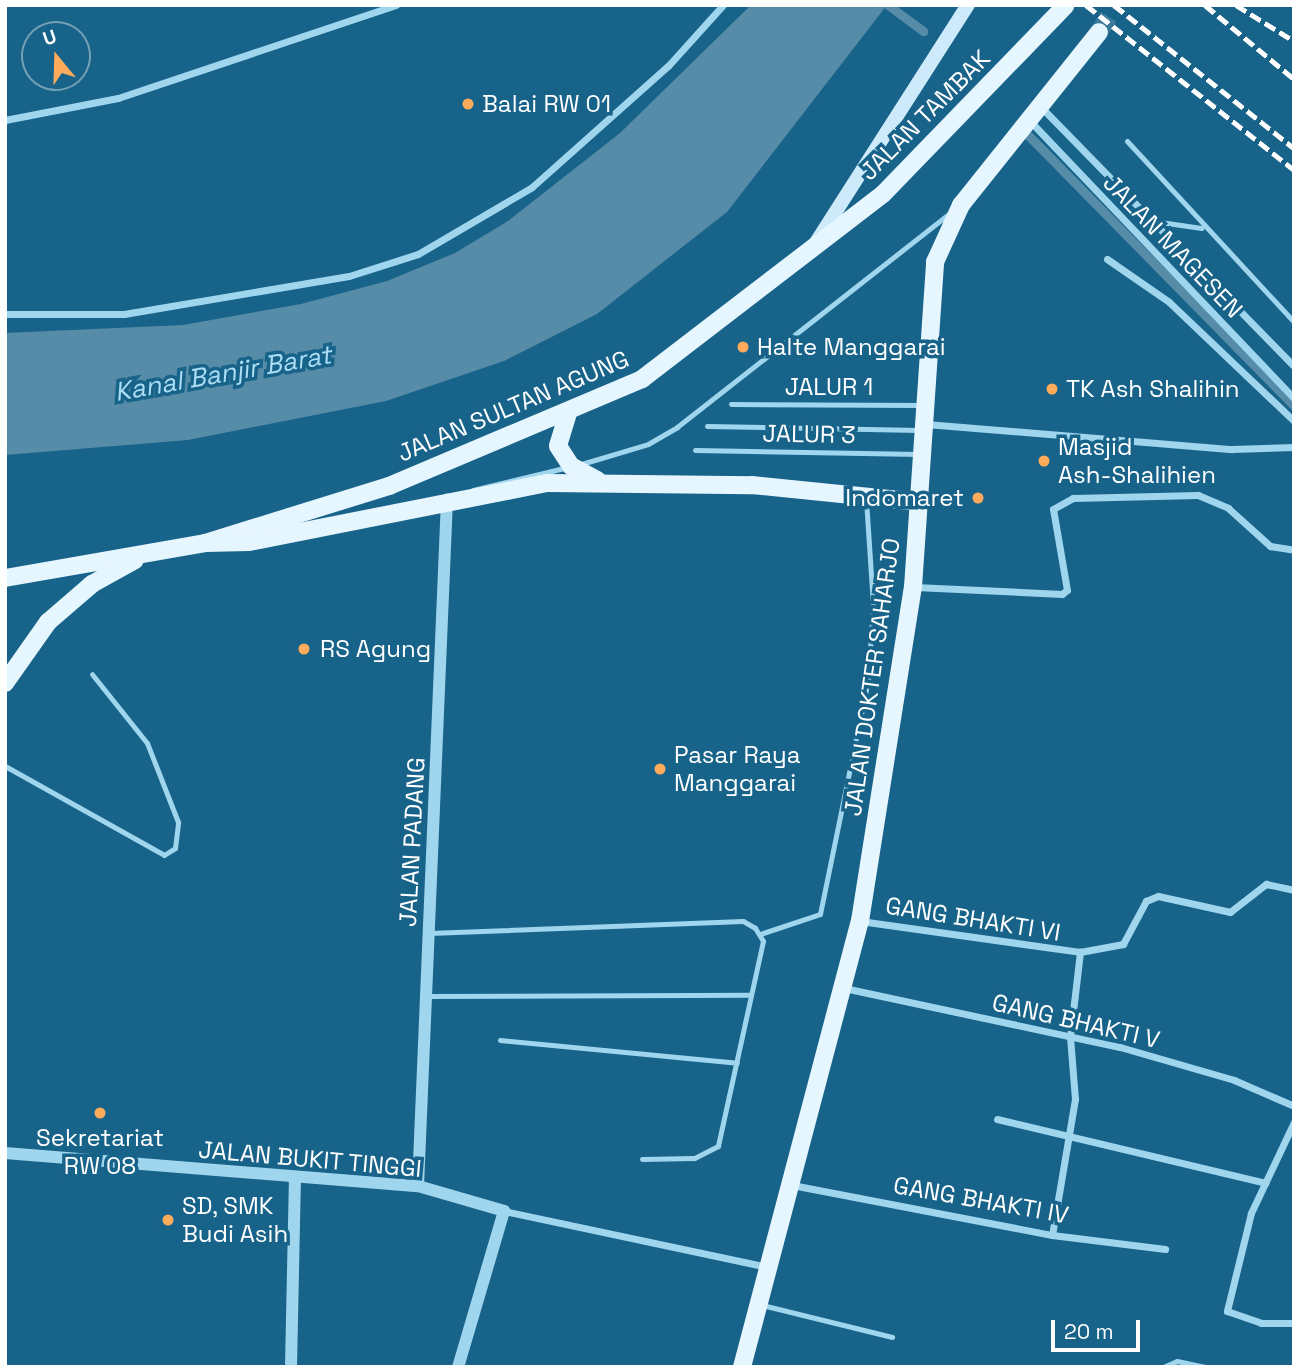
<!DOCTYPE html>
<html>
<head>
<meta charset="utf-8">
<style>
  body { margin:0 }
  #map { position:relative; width:1299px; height:1372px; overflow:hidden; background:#186389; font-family:"Space Grotesk",sans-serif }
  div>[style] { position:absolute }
  .water>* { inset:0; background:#568ca7 }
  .stream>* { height:9px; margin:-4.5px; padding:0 4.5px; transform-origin:4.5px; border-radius:4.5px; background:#568ca7 }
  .primary-tunnel>* { height:18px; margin-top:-9px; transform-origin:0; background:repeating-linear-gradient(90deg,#3b7a9b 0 18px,transparent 0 27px) }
  .service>* { height:5px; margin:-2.5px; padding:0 2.5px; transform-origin:2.5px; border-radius:2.5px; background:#a0d5ee }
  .minor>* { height:7px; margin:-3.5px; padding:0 3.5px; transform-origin:3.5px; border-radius:3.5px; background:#a0d5ee }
  .tertiary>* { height:12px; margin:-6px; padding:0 6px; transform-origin:6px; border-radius:6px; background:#a0d5ee }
  .secondary>* { height:14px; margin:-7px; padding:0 7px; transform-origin:7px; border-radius:7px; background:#cdeafa }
  .primary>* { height:18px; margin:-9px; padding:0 9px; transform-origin:9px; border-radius:9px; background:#e6f6ff }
  .rail>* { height:5px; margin-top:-2.5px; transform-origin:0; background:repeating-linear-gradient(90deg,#fff 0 12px,transparent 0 17px) }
  .dots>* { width:19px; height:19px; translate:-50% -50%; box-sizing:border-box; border:4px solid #186389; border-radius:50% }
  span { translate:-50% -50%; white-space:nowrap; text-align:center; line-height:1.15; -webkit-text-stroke:7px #186389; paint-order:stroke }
  .poi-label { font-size:24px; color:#fff }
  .left { translate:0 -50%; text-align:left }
  .right { translate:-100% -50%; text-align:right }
  .street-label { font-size:24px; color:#fff }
  .water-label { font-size:26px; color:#abdef5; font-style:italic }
  .frame { position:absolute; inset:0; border:7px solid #fff; pointer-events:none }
  .north { position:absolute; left:21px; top:21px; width:70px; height:70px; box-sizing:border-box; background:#186389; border:2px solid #74a1b8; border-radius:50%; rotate:341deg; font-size:19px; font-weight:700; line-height:28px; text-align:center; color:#fff }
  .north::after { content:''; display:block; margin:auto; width:24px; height:32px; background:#ffab5c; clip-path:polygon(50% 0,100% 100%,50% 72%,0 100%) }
  .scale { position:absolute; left:1051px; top:1320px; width:89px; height:32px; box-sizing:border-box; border:4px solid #fff; border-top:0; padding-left:9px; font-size:21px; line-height:24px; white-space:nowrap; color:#fff; -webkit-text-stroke:5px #186389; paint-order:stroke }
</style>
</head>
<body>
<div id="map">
  <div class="water">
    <i style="clip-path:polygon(751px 5px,887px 5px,727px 212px,597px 314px,504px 361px,386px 401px,188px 440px,5px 455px,5px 333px,183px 325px,301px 304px,387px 281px,455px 253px,508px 221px,620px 133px)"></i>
  </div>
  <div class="stream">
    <i style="left:888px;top:5px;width:44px;rotate:36.6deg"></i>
    <i style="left:1027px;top:134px;width:381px;rotate:45.5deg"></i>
  </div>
  <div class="primary-tunnel">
    <i style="left:1099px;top:32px;width:32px;rotate:-58deg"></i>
  </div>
  <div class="service">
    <i style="left:1127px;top:141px;width:246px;rotate:47.3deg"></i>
    <i style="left:1153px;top:221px;width:49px;rotate:8.3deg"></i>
    <i style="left:731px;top:404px;width:192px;rotate:0.3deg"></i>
    <i style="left:707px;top:426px;width:212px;rotate:1.1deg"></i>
    <i style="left:695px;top:450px;width:225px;rotate:1deg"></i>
    <i style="left:578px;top:465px;width:73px;rotate:-16.7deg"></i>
    <i style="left:648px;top:444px;width:34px;rotate:-30deg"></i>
    <i style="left:677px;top:427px;width:348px;rotate:-38.1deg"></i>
    <i style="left:473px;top:490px;width:98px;rotate:-13.6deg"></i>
    <i style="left:5px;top:766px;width:182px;rotate:29.2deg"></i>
    <i style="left:164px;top:855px;width:13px;rotate:-32deg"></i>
    <i style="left:175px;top:848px;width:26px;rotate:-83deg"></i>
    <i style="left:178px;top:822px;width:85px;rotate:-111.4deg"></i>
    <i style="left:147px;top:743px;width:88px;rotate:-128.6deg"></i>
    <i style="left:429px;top:933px;width:314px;rotate:-2.2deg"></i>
    <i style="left:743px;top:921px;width:14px;rotate:30deg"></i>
    <i style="left:755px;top:928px;width:15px;rotate:58deg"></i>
    <i style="left:763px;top:941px;width:210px;rotate:102.4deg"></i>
    <i style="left:718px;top:1146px;width:27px;rotate:153deg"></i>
    <i style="left:694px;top:1158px;width:52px;rotate:178.9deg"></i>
    <i style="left:760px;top:934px;width:63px;rotate:-18.4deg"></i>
    <i style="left:820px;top:914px;width:239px;rotate:-78.4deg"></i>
    <i style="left:868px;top:680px;width:75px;rotate:-86.2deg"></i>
    <i style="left:873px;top:605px;width:105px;rotate:-93.8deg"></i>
    <i style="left:426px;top:996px;width:325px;rotate:-0.2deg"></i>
    <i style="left:500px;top:1040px;width:238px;rotate:5.5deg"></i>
    <i style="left:762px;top:1305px;width:134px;rotate:13.8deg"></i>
    <i style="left:1163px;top:1367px;width:15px;rotate:-23deg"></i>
    <i style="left:1177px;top:1361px;width:30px;rotate:12deg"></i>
  </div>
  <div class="minor">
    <i style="left:1040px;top:106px;width:363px;rotate:45.7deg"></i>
    <i style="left:5px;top:120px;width:115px;rotate:-11deg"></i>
    <i style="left:118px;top:98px;width:293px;rotate:-18.5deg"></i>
    <i style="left:1029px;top:120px;width:384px;rotate:46.4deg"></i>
    <i style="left:1107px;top:259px;width:75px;rotate:34.7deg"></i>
    <i style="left:1169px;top:302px;width:173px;rotate:43.6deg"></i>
    <i style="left:5px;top:314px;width:119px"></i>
    <i style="left:124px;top:314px;width:228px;rotate:-9.6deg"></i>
    <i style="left:349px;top:276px;width:72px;rotate:-17.7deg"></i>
    <i style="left:418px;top:254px;width:132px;rotate:-30.4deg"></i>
    <i style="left:532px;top:187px;width:182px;rotate:-41.7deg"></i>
    <i style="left:668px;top:66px;width:82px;rotate:-48deg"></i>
    <i style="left:926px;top:424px;width:307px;rotate:4.7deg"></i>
    <i style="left:1232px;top:449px;width:62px;rotate:-1.8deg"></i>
    <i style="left:915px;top:587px;width:147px;rotate:2.7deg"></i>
    <i style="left:1062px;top:594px;width:6px;rotate:-39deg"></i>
    <i style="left:1067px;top:590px;width:82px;rotate:-99.8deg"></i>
    <i style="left:1053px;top:509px;width:23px;rotate:-29deg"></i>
    <i style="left:1073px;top:498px;width:125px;rotate:-1.4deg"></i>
    <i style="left:1198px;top:495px;width:33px;rotate:23deg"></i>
    <i style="left:1228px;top:508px;width:57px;rotate:42.1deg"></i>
    <i style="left:1270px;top:546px;width:24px;rotate:9deg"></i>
    <i style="left:860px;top:921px;width:222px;rotate:8deg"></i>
    <i style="left:1080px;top:952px;width:44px;rotate:-10.5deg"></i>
    <i style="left:1123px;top:944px;width:49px;rotate:-61.9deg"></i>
    <i style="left:1146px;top:901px;width:13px;rotate:-23deg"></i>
    <i style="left:1158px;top:896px;width:74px;rotate:12.5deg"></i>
    <i style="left:1230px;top:912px;width:46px;rotate:-37.9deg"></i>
    <i style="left:1266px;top:884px;width:29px;rotate:12deg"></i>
    <i style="left:844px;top:988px;width:282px;rotate:12.1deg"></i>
    <i style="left:1120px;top:1047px;width:119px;rotate:16.1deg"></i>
    <i style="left:1234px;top:1080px;width:65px;rotate:23.4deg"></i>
    <i style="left:997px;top:1119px;width:276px;rotate:13.4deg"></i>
    <i style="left:1294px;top:1122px;width:101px;rotate:115.3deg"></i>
    <i style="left:1251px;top:1213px;width:101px;rotate:103.8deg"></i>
    <i style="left:1227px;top:1311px;width:36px;rotate:19deg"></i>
    <i style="left:1261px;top:1323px;width:33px"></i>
    <i style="left:792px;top:1185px;width:265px;rotate:10.9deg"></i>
    <i style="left:1052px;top:1235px;width:114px;rotate:7.1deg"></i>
    <i style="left:504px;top:1211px;width:269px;rotate:12deg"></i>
    <i style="left:1052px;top:1235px;width:138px;rotate:-80.4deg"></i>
    <i style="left:1075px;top:1099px;width:62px;rotate:-94.6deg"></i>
    <i style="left:1070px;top:1037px;width:86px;rotate:-83.3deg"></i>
  </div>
  <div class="tertiary">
    <i style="left:5px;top:1153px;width:414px;rotate:4.6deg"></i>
    <i style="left:418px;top:1186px;width:90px;rotate:16.2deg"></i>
    <i style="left:504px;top:1211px;width:163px;rotate:106.4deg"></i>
    <i style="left:418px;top:1186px;width:687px;rotate:-87.58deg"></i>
    <i style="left:291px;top:1367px;width:187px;rotate:-88.8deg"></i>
  </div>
  <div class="secondary">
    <i style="left:815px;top:244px;width:284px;rotate:-57.4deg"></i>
  </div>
  <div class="primary">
    <i style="left:568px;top:413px;width:34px;rotate:107deg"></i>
    <i style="left:558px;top:446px;width:24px;rotate:57deg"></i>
    <i style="left:571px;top:466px;width:30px;rotate:28deg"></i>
    <i style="left:205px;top:543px;width:193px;rotate:-17.2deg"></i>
    <i style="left:389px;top:486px;width:275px;rotate:-22.9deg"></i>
    <i style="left:642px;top:379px;width:304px;rotate:-37.5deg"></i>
    <i style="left:883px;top:194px;width:262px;rotate:-45.9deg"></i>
    <i style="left:5px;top:578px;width:203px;rotate:-9.9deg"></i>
    <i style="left:205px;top:543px;width:44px;rotate:-1.3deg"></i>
    <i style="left:249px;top:542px;width:305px;rotate:-11.2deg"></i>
    <i style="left:548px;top:483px;width:204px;rotate:0.6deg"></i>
    <i style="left:752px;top:485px;width:168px;rotate:5.8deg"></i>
    <i style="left:5px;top:683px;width:75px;rotate:-54.8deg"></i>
    <i style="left:48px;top:622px;width:58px;rotate:-40.8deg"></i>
    <i style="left:92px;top:584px;width:49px;rotate:-29.2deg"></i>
    <i style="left:742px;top:1367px;width:461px;rotate:-75.2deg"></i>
    <i style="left:860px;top:921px;width:338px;rotate:-81deg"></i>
    <i style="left:913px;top:587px;width:326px;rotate:-86.1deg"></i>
    <i style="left:935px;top:262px;width:63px;rotate:-65.5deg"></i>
    <i style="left:961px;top:205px;width:221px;rotate:-51.4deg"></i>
  </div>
  <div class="rail">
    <i style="left:1086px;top:5px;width:265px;rotate:38.4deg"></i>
    <i style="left:1114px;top:5px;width:230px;rotate:38.5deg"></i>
    <i style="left:1205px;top:5px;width:116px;rotate:39.7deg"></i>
    <i style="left:1236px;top:5px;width:68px;rotate:31.8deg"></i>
  </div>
  <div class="dots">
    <i style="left:468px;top:104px;background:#ffab5c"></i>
    <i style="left:743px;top:347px;background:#ffab5c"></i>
    <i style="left:1052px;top:389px;background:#ffab5c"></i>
    <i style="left:1044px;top:461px;background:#ffab5c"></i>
    <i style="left:978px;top:498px;background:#ffab5c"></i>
    <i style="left:304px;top:649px;background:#ffab5c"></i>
    <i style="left:660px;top:769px;background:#ffab5c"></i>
    <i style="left:100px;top:1113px;background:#ffab5c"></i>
    <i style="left:168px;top:1220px;background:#ffab5c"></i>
  </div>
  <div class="poi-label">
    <span class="left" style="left:482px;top:104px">Balai RW 01</span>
    <span class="left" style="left:757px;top:347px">Halte Manggarai</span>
    <span class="left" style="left:1066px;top:389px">TK Ash Shalihin</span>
    <span class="left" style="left:1058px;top:461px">Masjid<br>Ash-Shalihien</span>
    <span class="right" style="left:964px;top:498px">Indomaret</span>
    <span class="left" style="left:320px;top:649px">RS Agung</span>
    <span class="left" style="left:674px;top:769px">Pasar Raya<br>Manggarai</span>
    <span style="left:100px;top:1152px">Sekretariat<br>RW 08</span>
    <span class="left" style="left:182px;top:1220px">SD, SMK<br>Budi Asih</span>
  </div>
  <div class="street-label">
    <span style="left:925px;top:115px;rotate:-45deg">JALAN TAMBAK</span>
    <span style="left:1173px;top:246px;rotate:46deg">JALAN MAGESEN</span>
    <span style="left:829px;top:387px">JALUR 1</span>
    <span style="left:513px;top:406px;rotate:-23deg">JALAN SULTAN AGUNG</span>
    <span style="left:809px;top:434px;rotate:1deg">JALUR 3</span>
    <span style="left:872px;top:677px;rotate:-82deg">JALAN DOKTER SAHARJO</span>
    <span style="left:412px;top:842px;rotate:-87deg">JALAN PADANG</span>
    <span style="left:973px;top:919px;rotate:9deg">GANG BHAKTI VI</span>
    <span style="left:1076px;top:1021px;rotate:13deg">GANG BHAKTI V</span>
    <span style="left:310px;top:1159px;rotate:5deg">JALAN BUKIT TINGGI</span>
    <span style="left:981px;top:1200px;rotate:10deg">GANG BHAKTI IV</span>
  </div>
  <div class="water-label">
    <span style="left:223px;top:374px;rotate:-10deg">Kanal Banjir Barat</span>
  </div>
  <div class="frame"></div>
  <div class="north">U</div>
  <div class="scale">20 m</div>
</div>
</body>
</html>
